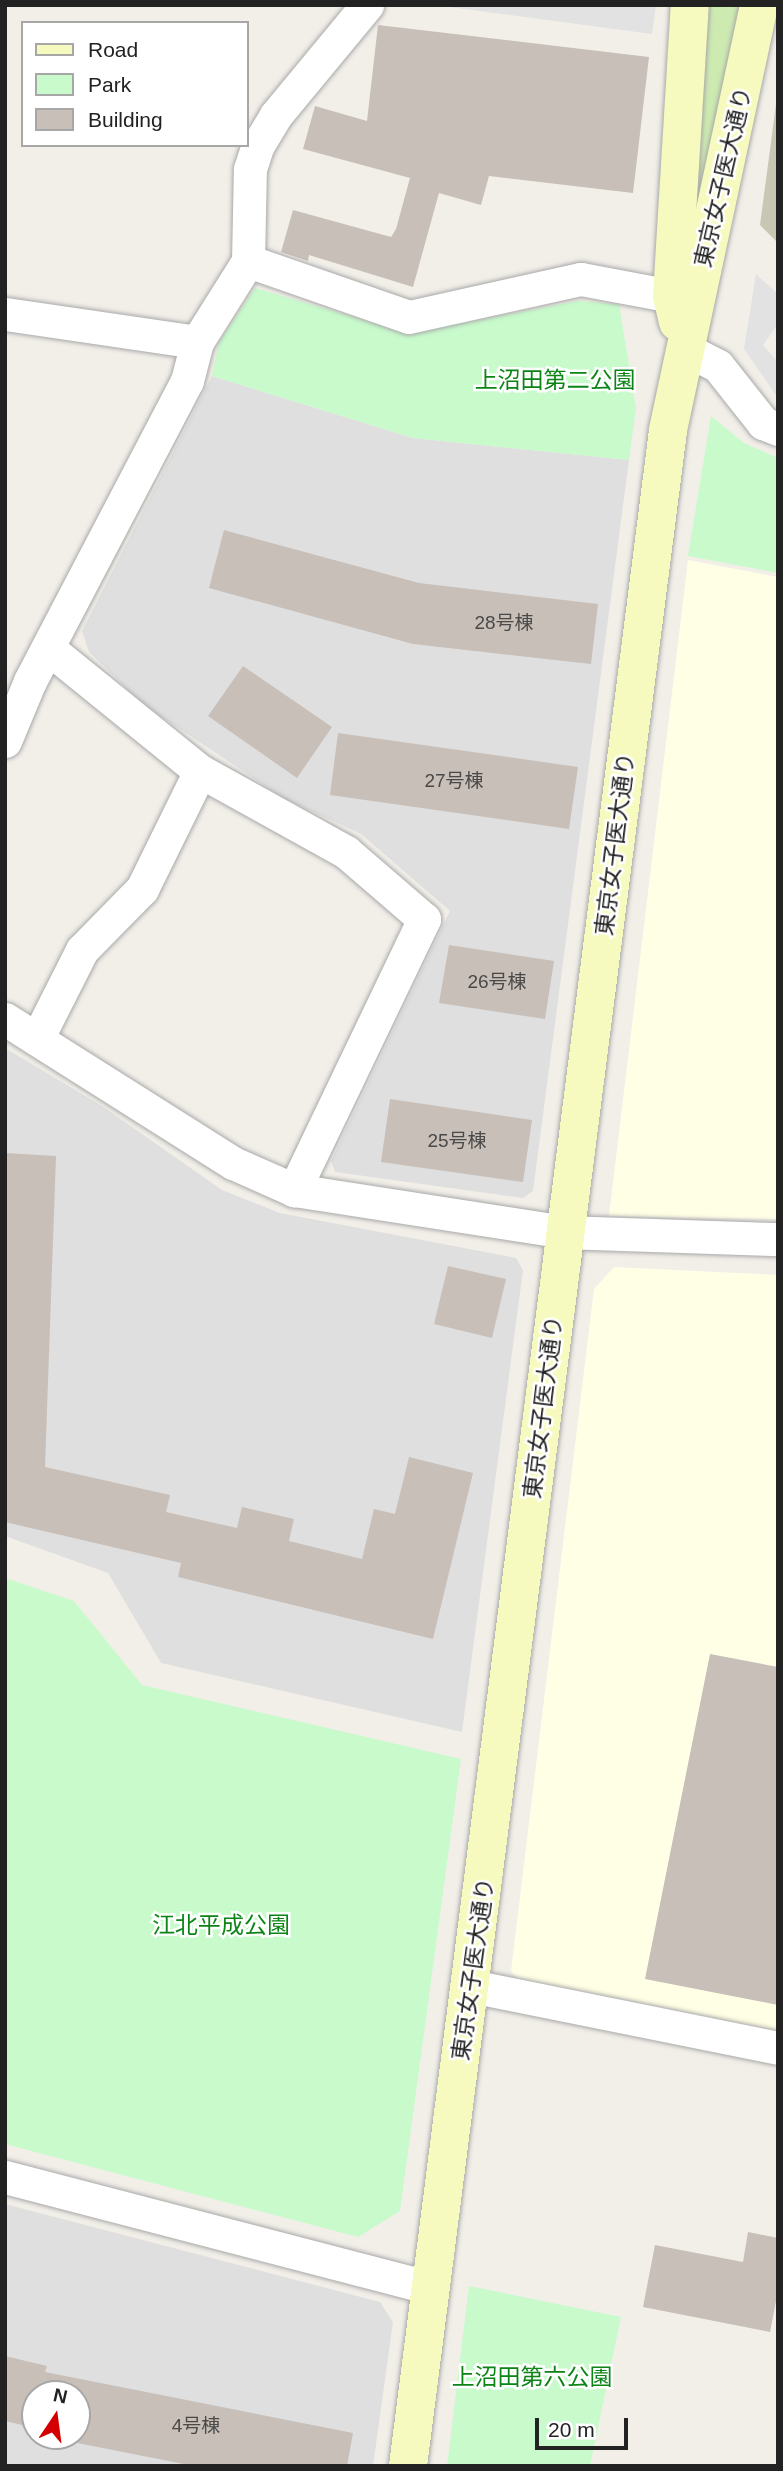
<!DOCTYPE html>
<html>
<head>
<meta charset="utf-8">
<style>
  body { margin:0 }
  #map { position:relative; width:783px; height:2471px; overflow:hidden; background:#f2efe9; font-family:Helvetica,"Noto Sans JP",sans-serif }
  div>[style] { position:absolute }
  .residential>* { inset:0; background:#e0dfdf }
  .education>* { inset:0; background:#ffffe5 }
  .construction>* { inset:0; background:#c7c7b4 }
  .grass>* { inset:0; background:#cdebb0 }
  .park>* { inset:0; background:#c8facc }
  .parking>* { inset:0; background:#e2e2e2 }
  .building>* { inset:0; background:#c7bfb8 }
  .roads { filter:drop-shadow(0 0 2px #a9a9a9) drop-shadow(0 0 2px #a9a9a9) }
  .street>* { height:33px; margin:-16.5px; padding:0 16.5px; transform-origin:16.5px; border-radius:16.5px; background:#fff }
  .secondary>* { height:38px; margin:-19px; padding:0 19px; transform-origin:19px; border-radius:19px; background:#f7fabf }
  span { translate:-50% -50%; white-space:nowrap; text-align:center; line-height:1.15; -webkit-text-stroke:5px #fff; paint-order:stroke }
  .number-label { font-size:19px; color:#4b4948 }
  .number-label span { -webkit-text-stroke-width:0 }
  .street-label { font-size:23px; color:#222 }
  .park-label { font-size:23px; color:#0c8416 }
  .frame { position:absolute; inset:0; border:7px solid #222; pointer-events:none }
  .legend { position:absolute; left:21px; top:21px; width:228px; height:126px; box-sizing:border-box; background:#fff; border:2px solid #a7a7a7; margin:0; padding:9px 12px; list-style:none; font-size:21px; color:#222 }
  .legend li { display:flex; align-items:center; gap:14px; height:35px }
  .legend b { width:35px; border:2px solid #a7a7a7 }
  .north { position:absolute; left:21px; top:2380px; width:70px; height:70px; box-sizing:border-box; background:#fff; border:2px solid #a7a7a7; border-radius:50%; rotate:13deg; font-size:19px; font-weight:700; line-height:28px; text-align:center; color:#222 }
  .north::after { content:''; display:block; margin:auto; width:24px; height:32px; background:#d40000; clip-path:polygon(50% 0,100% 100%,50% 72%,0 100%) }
  .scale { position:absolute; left:535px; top:2418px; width:93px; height:32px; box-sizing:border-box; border:4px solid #222; border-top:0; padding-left:9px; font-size:21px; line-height:24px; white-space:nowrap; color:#222; -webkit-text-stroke:5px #fff; paint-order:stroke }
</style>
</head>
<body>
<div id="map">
  <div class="residential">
    <i style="clip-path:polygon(212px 376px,413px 438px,629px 460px,533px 1191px,523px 1198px,335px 1172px,331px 1161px,450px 911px,361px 834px,285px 799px,144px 705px,89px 652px,82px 631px)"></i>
    <i style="clip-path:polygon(5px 1048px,102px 1106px,222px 1190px,280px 1213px,516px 1258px,523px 1270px,462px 1732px,161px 1663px,108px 1573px,5px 1536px)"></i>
    <i style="clip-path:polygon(evenodd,5px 2204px,380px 2302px,393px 2322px,373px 2466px,5px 2466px,5px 2204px,35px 2394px,77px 2394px,77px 2436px,35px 2436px,35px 2394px)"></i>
  </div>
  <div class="education">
    <i style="clip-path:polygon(688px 560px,778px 577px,778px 1219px,609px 1216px)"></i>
    <i style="clip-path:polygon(614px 1267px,778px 1275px,778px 2031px,521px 1983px,511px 1971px,594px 1289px)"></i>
  </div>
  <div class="construction">
    <i style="clip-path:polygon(778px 89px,778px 243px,760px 225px)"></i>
  </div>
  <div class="grass">
    <i style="clip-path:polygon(705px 5px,741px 5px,691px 256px)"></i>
  </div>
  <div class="park">
    <i style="clip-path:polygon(255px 288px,408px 333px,578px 301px,619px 304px,636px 409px,629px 460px,413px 438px,212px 376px,219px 342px)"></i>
    <i style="clip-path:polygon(711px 416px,744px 443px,778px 458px,778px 573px,688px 556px)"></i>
    <i style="clip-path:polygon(5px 1578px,74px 1601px,142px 1685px,461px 1759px,400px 2211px,358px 2237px,5px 2144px)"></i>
    <i style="clip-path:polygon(469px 2286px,621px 2317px,590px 2466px,447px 2466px)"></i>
  </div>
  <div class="parking">
    <i style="clip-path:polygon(434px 5px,656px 5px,652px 34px)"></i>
    <i style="clip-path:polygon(756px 274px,778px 294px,778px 324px,763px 345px,778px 362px,778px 398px,744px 349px)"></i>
  </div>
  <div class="building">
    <i style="clip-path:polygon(378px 25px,649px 57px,633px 193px,489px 176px,481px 205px,439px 193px,413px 287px,309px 255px,308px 261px,281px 252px,293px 210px,391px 237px,396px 229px,410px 178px,303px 149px,315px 106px,367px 121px)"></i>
    <i style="clip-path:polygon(224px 530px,419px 583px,598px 604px,591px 664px,413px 644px,209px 588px)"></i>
    <i style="clip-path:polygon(243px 666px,332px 727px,297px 778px,208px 716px)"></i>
    <i style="clip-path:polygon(338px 733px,578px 767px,569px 829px,330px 795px)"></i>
    <i style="clip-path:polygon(449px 945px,554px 961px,545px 1019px,439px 1003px)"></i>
    <i style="clip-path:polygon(390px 1099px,532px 1120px,523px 1182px,381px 1162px)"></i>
    <i style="clip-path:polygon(5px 1153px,56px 1156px,45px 1467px,170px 1495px,166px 1512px,237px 1528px,242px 1507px,294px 1519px,289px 1541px,362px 1559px,374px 1509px,395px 1514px,409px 1457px,473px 1473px,433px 1639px,178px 1577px,181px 1563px,5px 1522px)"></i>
    <i style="clip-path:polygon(448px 1266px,506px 1279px,492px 1338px,434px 1324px)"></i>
    <i style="clip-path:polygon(710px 1654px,778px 1667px,778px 2005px,645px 1979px)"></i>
    <i style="clip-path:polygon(748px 2232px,778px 2238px,778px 2291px,770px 2332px,643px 2307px,655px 2245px,743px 2262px)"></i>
    <i style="clip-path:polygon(5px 2356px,47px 2366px,45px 2372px,353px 2433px,347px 2466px,194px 2466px,72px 2442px,66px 2436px,77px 2436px,77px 2394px,35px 2394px,35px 2428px,5px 2421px)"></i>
  </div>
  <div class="roads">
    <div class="street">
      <i style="left:248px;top:261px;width:170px;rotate:19.2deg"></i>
      <i style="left:409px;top:317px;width:176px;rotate:-12.5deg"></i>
      <i style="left:581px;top:279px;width:93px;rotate:10.6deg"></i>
      <i style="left:5px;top:314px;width:194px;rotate:8.3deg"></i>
      <i style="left:683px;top:348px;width:39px;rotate:27deg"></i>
      <i style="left:718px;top:366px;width:73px;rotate:51.7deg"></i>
      <i style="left:763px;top:423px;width:16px;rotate:22deg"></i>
      <i style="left:48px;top:648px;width:196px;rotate:39deg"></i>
      <i style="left:200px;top:771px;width:167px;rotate:29deg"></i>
      <i style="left:346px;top:852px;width:103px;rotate:40.7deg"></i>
      <i style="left:424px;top:919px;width:301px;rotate:115.6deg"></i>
      <i style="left:5px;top:741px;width:65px;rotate:-67.4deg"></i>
      <i style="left:30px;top:681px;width:339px;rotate:-62.4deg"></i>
      <i style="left:187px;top:381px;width:40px;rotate:-75.6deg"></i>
      <i style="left:197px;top:342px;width:96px;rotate:-57.8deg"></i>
      <i style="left:248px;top:261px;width:92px;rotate:-88.8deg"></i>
      <i style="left:250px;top:169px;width:25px;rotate:-72deg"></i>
      <i style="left:258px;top:145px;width:35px;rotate:-59deg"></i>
      <i style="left:276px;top:115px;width:143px;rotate:-50.4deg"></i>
      <i style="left:5px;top:1019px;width:270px;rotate:32.3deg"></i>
      <i style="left:233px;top:1163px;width:67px;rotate:23.9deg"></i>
      <i style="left:294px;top:1190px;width:273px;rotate:8.8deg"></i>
      <i style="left:564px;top:1232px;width:214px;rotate:1.9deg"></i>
      <i style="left:37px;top:1039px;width:100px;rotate:-63.2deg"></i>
      <i style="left:82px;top:950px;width:86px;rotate:-45.5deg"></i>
      <i style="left:142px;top:889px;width:131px;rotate:-63.8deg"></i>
      <i style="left:471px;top:1986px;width:313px;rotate:11.4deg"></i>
      <i style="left:5px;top:2177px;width:440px;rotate:14.6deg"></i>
    </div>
    <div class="secondary">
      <i style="left:678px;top:322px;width:27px;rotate:-103deg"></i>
      <i style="left:672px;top:296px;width:292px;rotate:-86.5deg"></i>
      <i style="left:408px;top:2466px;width:2053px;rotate:-82.72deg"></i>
      <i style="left:668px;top:430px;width:435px;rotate:-77.9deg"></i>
    </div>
  </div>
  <div class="number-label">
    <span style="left:504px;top:623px">28号棟</span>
    <span style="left:454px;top:781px">27号棟</span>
    <span style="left:497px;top:982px">26号棟</span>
    <span style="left:457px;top:1141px">25号棟</span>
    <span style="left:196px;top:2426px">4号棟</span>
  </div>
  <div class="street-label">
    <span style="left:723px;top:177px;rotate:-77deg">東京女子医大通り</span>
    <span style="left:615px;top:844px;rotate:-83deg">東京女子医大通り</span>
    <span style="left:543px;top:1407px;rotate:-83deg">東京女子医大通り</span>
    <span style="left:473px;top:1969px;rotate:-82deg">東京女子医大通り</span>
  </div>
  <div class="park-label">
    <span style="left:555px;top:380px">上沼田第二公園</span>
    <span style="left:221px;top:1925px">江北平成公園</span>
    <span style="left:532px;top:2377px">上沼田第六公園</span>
  </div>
  <div class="frame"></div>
  <ul class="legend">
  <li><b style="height:9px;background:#f7fabf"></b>Road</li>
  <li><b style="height:19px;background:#c8facc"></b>Park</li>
  <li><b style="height:19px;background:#c7bfb8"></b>Building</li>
  </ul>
  <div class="north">N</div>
  <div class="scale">20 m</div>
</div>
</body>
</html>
